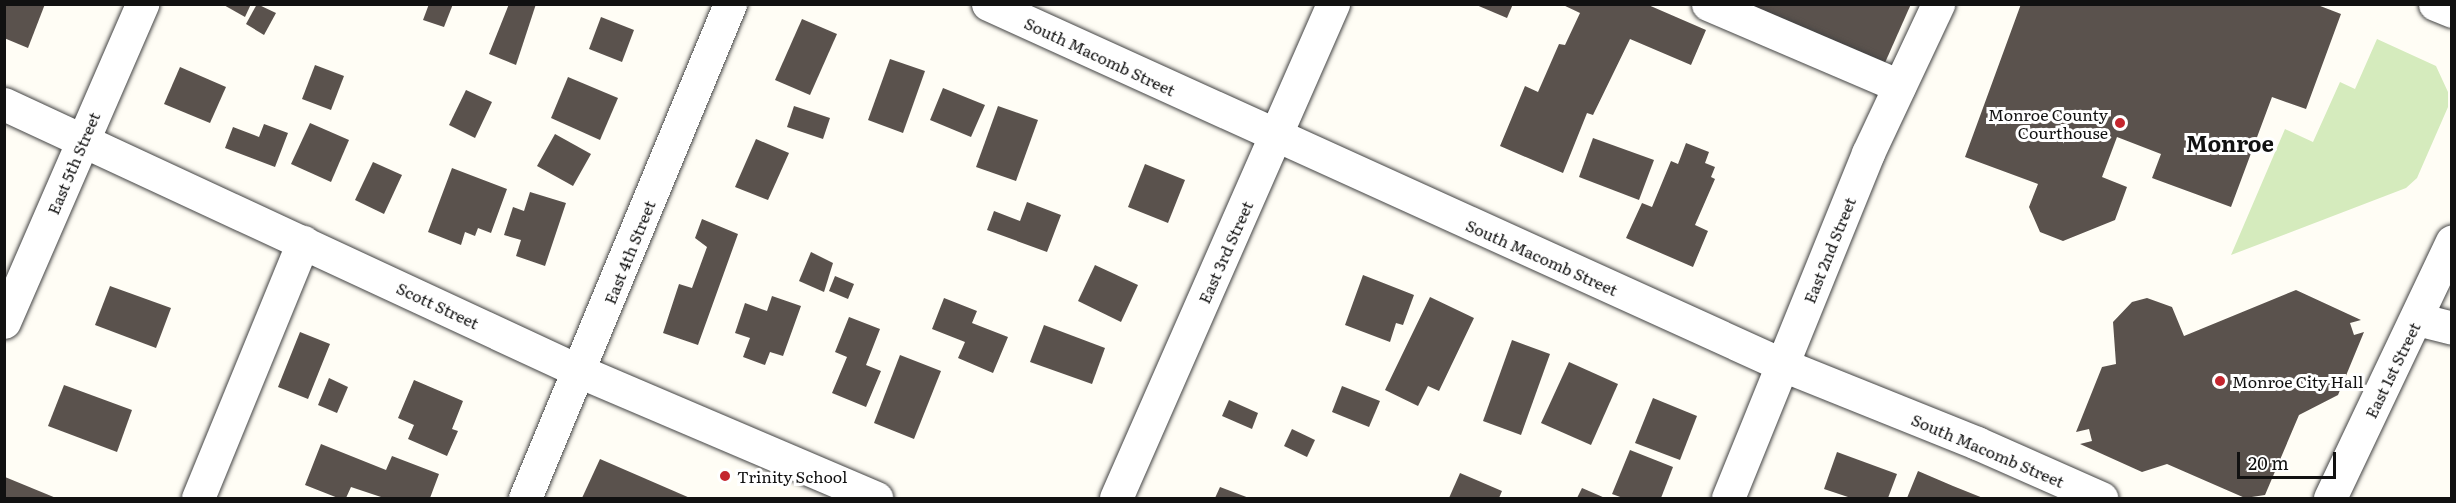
<!DOCTYPE html>
<html>
<head>
<meta charset="utf-8">
<style>
  body { margin:0 }
  #map { position:relative; width:2456px; height:503px; overflow:hidden; background:#fffdf5; font-family:Literata,serif }
  div>[style] { position:absolute }
  .green>* { inset:0; background:#d5ebbd }
  .building>* { inset:0; background:#5a524d }
  .roads { filter:drop-shadow(0 0 2px #444) drop-shadow(0 0 2px #444) }
  .minor>* { height:33px; margin:-16.5px; padding:0 16.5px; transform-origin:16.5px; border-radius:16.5px; background:#fff }
  .dots>* { width:16px; height:16px; translate:-50% -50%; box-sizing:border-box; border:3px solid #fff; border-radius:50% }
  span { translate:-50% -50%; white-space:nowrap; text-align:center; line-height:1.15; -webkit-text-stroke:6px #fff; paint-order:stroke }
  .street-label { font-size:16px; color:#111 }
  .poi-label { font-size:16px; color:#111 }
  .right { translate:-100% -50%; text-align:right }
  .left { translate:0 -50%; text-align:left }
  .district-label { font-size:22px; color:#111; font-weight:700 }
  .frame { position:absolute; inset:0; border:6px solid #111; pointer-events:none }
  .scale { position:absolute; left:2237px; top:452px; width:99px; height:27px; box-sizing:border-box; border:3px solid #111; border-top:0; padding-left:8px; font-size:18px; line-height:21px; white-space:nowrap; color:#111; -webkit-text-stroke:4px #fff; paint-order:stroke }
</style>
</head>
<body>
<div id="map">
  <div class="green">
    <i style="clip-path:polygon(2377px 39px,2436px 66px,2448px 92px,2448px 107px,2417px 178px,2406px 188px,2231px 255px,2285px 129px,2313px 142px,2340px 82px,2355px 89px)"></i>
  </div>
  <div class="building">
    <i style="clip-path:polygon(4px 4px,45px 4px,28px 48px,4px 38px)"></i>
    <i style="clip-path:polygon(222px 4px,251px 4px,245px 17px)"></i>
    <i style="clip-path:polygon(257px 4px,276px 13px,264px 35px,246px 24px)"></i>
    <i style="clip-path:polygon(429px 4px,453px 4px,444px 27px,423px 20px)"></i>
    <i style="clip-path:polygon(509px 4px,536px 4px,516px 65px,489px 54px)"></i>
    <i style="clip-path:polygon(1474px 4px,1513px 4px,1507px 18px)"></i>
    <i style="clip-path:polygon(1561px 4px,1646px 4px,1706px 30px,1691px 65px,1630px 39px,1593px 115px,1587px 113px,1563px 173px,1500px 146px,1525px 86px,1538px 92px,1559px 44px,1565px 45px,1580px 13px)"></i>
    <i style="clip-path:polygon(1725px 4px,1911px 4px,1880px 74px)"></i>
    <i style="clip-path:polygon(2021px 4px,2315px 4px,2341px 14px,2306px 109px,2272px 97px,2231px 207px,2152px 178px,2161px 154px,2117px 137px,2102px 177px,2127px 187px,2115px 220px,2063px 241px,2040px 232px,2029px 207px,2038px 184px,1965px 157px)"></i>
    <i style="clip-path:polygon(601px 17px,634px 30px,622px 62px,589px 49px)"></i>
    <i style="clip-path:polygon(802px 19px,837px 34px,810px 95px,775px 80px)"></i>
    <i style="clip-path:polygon(890px 59px,925px 71px,903px 133px,868px 120px)"></i>
    <i style="clip-path:polygon(315px 65px,344px 76px,331px 110px,302px 99px)"></i>
    <i style="clip-path:polygon(180px 67px,226px 87px,210px 123px,164px 104px)"></i>
    <i style="clip-path:polygon(568px 77px,618px 98px,600px 140px,551px 118px)"></i>
    <i style="clip-path:polygon(943px 88px,985px 105px,971px 137px,930px 120px)"></i>
    <i style="clip-path:polygon(466px 90px,492px 102px,475px 138px,449px 125px)"></i>
    <i style="clip-path:polygon(794px 106px,830px 118px,823px 139px,787px 127px)"></i>
    <i style="clip-path:polygon(998px 106px,1038px 120px,1016px 181px,976px 167px)"></i>
    <i style="clip-path:polygon(310px 123px,349px 140px,331px 182px,291px 164px)"></i>
    <i style="clip-path:polygon(264px 124px,288px 133px,275px 167px,225px 148px,233px 127px,259px 137px)"></i>
    <i style="clip-path:polygon(555px 134px,591px 154px,573px 186px,537px 166px)"></i>
    <i style="clip-path:polygon(1593px 138px,1654px 160px,1639px 200px,1579px 177px)"></i>
    <i style="clip-path:polygon(756px 139px,789px 153px,768px 200px,735px 187px)"></i>
    <i style="clip-path:polygon(1686px 143px,1709px 152px,1705px 163px,1715px 167px,1711px 177px,1715px 179px,1695px 225px,1708px 231px,1693px 267px,1626px 238px,1642px 203px,1652px 207px,1671px 161px,1678px 164px)"></i>
    <i style="clip-path:polygon(373px 162px,402px 175px,384px 214px,355px 200px)"></i>
    <i style="clip-path:polygon(1145px 164px,1185px 180px,1168px 223px,1128px 207px)"></i>
    <i style="clip-path:polygon(452px 168px,507px 189px,491px 233px,478px 228px,475px 236px,465px 232px,461px 245px,428px 232px)"></i>
    <i style="clip-path:polygon(530px 192px,566px 203px,545px 266px,516px 256px,521px 240px,504px 235px,513px 207px,524px 211px)"></i>
    <i style="clip-path:polygon(1027px 202px,1061px 215px,1047px 252px,987px 230px,994px 211px,1020px 221px)"></i>
    <i style="clip-path:polygon(702px 219px,738px 234px,698px 345px,663px 333px,679px 284px,692px 288px,707px 247px,695px 238px)"></i>
    <i style="clip-path:polygon(811px 252px,833px 263px,824px 292px,799px 281px)"></i>
    <i style="clip-path:polygon(1095px 265px,1138px 285px,1121px 322px,1078px 301px)"></i>
    <i style="clip-path:polygon(1363px 275px,1414px 295px,1403px 325px,1396px 323px,1390px 342px,1345px 325px)"></i>
    <i style="clip-path:polygon(835px 276px,854px 284px,848px 299px,829px 291px)"></i>
    <i style="clip-path:polygon(110px 286px,171px 308px,156px 348px,95px 325px)"></i>
    <i style="clip-path:polygon(2296px 290px,2361px 320px,2350px 323px,2354px 335px,2364px 332px,2338px 395px,2299px 415px,2265px 495px,2245px 498px,2167px 464px,2142px 472px,2080px 444px,2092px 441px,2089px 429px,2076px 432px,2102px 367px,2116px 364px,2113px 322px,2132px 302px,2147px 298px,2172px 307px,2184px 336px)"></i>
    <i style="clip-path:polygon(772px 296px,801px 306px,783px 356px,770px 352px,765px 365px,743px 357px,750px 338px,735px 333px,745px 303px,767px 311px)"></i>
    <i style="clip-path:polygon(1430px 297px,1474px 318px,1439px 391px,1428px 386px,1418px 406px,1385px 390px)"></i>
    <i style="clip-path:polygon(944px 298px,977px 311px,972px 323px,1008px 337px,993px 373px,958px 358px,965px 342px,932px 329px)"></i>
    <i style="clip-path:polygon(849px 317px,880px 329px,866px 365px,881px 371px,866px 407px,832px 393px,847px 357px,835px 352px)"></i>
    <i style="clip-path:polygon(1044px 325px,1105px 348px,1092px 384px,1030px 362px)"></i>
    <i style="clip-path:polygon(300px 332px,330px 344px,308px 399px,278px 387px)"></i>
    <i style="clip-path:polygon(1512px 340px,1550px 354px,1521px 435px,1483px 421px)"></i>
    <i style="clip-path:polygon(900px 355px,941px 371px,914px 439px,874px 423px)"></i>
    <i style="clip-path:polygon(1569px 362px,1618px 384px,1591px 445px,1541px 423px)"></i>
    <i style="clip-path:polygon(329px 378px,348px 387px,337px 413px,318px 405px)"></i>
    <i style="clip-path:polygon(414px 380px,463px 401px,452px 429px,458px 431px,447px 456px,408px 439px,414px 425px,398px 418px)"></i>
    <i style="clip-path:polygon(64px 385px,132px 410px,117px 452px,48px 426px)"></i>
    <i style="clip-path:polygon(1342px 386px,1380px 401px,1369px 427px,1332px 412px)"></i>
    <i style="clip-path:polygon(1653px 398px,1697px 416px,1680px 460px,1635px 443px)"></i>
    <i style="clip-path:polygon(1229px 400px,1258px 413px,1252px 429px,1222px 416px)"></i>
    <i style="clip-path:polygon(1292px 429px,1315px 440px,1307px 457px,1284px 446px)"></i>
    <i style="clip-path:polygon(321px 444px,386px 470px,392px 456px,439px 474px,430px 498px,384px 498px,351px 487px,346px 498px,338px 498px,305px 485px)"></i>
    <i style="clip-path:polygon(1630px 450px,1673px 467px,1661px 498px,1623px 498px,1612px 494px)"></i>
    <i style="clip-path:polygon(1837px 452px,1897px 474px,1888px 498px,1851px 498px,1824px 489px)"></i>
    <i style="clip-path:polygon(600px 459px,690px 498px,582px 498px)"></i>
    <i style="clip-path:polygon(1918px 471px,1953px 486px,1983px 498px,1907px 498px)"></i>
    <i style="clip-path:polygon(1460px 473px,1502px 491px,1499px 498px,1449px 498px)"></i>
    <i style="clip-path:polygon(5px 477px,56px 498px,5px 498px)"></i>
    <i style="clip-path:polygon(1220px 487px,1249px 498px,1215px 498px)"></i>
    <i style="clip-path:polygon(1582px 488px,1605px 498px,1577px 498px)"></i>
  </div>
  <div class="roads">
    <div class="minor">
      <i style="left:988px;top:4px;width:873px;rotate:24.42deg"></i>
      <i style="left:1783px;top:365px;width:209px;rotate:21.9deg"></i>
      <i style="left:1977px;top:443px;width:136px;rotate:23.9deg"></i>
      <i style="left:1708px;top:4px;width:208px;rotate:23.2deg"></i>
      <i style="left:2435px;top:4px;width:18px;rotate:22deg"></i>
      <i style="left:4px;top:104px;width:636px;rotate:24.91deg"></i>
      <i style="left:581px;top:372px;width:321px;rotate:23.1deg"></i>
      <i style="left:2417px;top:319px;width:36px;rotate:14deg"></i>
      <i style="left:4px;top:322px;width:347px;rotate:-66.5deg"></i>
      <i style="left:198px;top:498px;width:277px;rotate:-67.7deg"></i>
      <i style="left:525px;top:498px;width:535px;rotate:-67.46deg"></i>
      <i style="left:1116px;top:498px;width:540px;rotate:-66.29deg"></i>
      <i style="left:1728px;top:498px;width:372px;rotate:-67.9deg"></i>
      <i style="left:1868px;top:153px;width:165px;rotate:-64.8deg"></i>
      <i style="left:2330px;top:498px;width:284px;rotate:-64.6deg"></i>
    </div>
  </div>
  <div class="dots">
    <i style="left:2120px;top:123px;background:#c4262e"></i>
    <i style="left:2220px;top:381px;background:#c4262e"></i>
    <i style="left:725px;top:476px;background:#c4262e"></i>
  </div>
  <div class="street-label">
    <span style="left:1100px;top:56px;rotate:25deg">South Macomb Street</span>
    <span style="left:73px;top:163px;rotate:-67deg">East 5th Street</span>
    <span style="left:1829px;top:250px;rotate:-68deg">East 2nd Street</span>
    <span style="left:629px;top:252px;rotate:-68deg">East 4th Street</span>
    <span style="left:1225px;top:252px;rotate:-66deg">East 3rd Street</span>
    <span style="left:1542px;top:257px;rotate:24deg">South Macomb Street</span>
    <span style="left:438px;top:305px;rotate:25deg">Scott Street</span>
    <span style="left:2392px;top:370px;rotate:-64deg">East 1st Street</span>
    <span style="left:1988px;top:450px;rotate:23deg">South Macomb Street</span>
  </div>
  <div class="poi-label">
    <span class="right" style="left:2108px;top:123px">Monroe County<br>Courthouse</span>
    <span class="left" style="left:2232px;top:381px">Monroe City Hall</span>
    <span class="left" style="left:737px;top:476px">Trinity School</span>
  </div>
  <div class="district-label">
    <span style="left:2230px;top:143px">Monroe</span>
  </div>
  <div class="frame"></div>
  <div class="scale">20 m</div>
</div>
</body>
</html>
